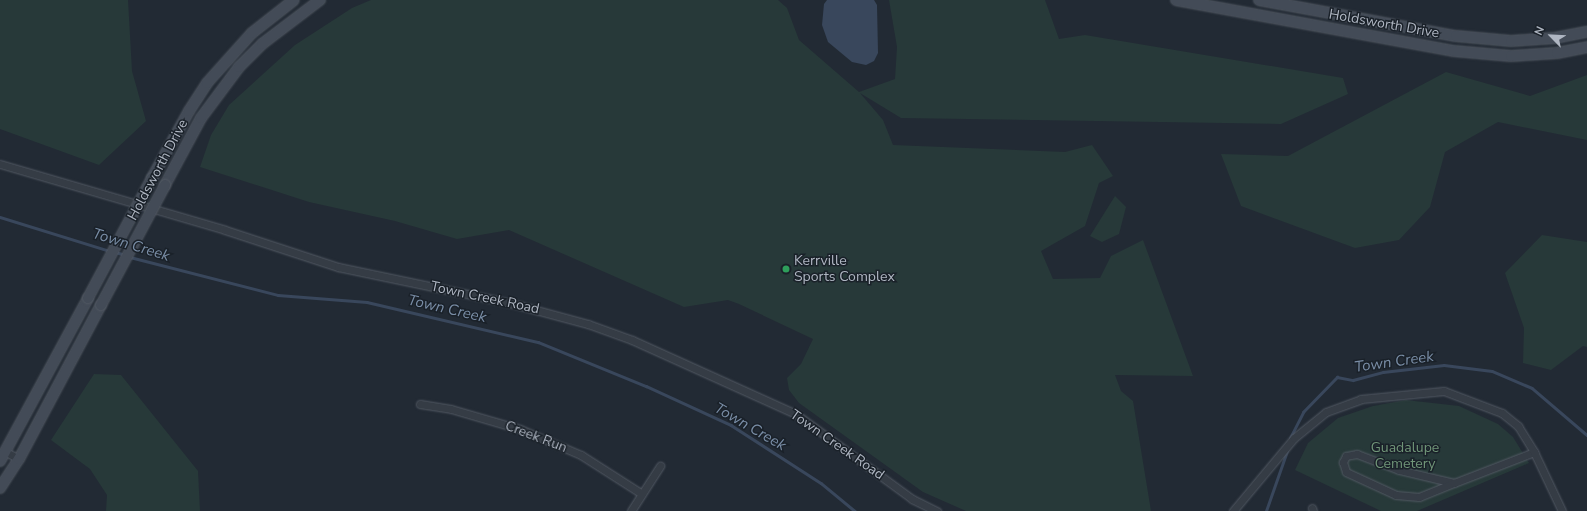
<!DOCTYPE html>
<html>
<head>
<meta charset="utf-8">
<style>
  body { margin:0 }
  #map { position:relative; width:1587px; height:511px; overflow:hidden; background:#222a34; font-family:"Nunito Sans",sans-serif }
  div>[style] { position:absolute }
  .green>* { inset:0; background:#273939 }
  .water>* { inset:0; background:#39475c }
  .stream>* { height:2.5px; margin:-1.25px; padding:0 1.25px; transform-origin:1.25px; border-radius:1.25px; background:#39475c }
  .roads { filter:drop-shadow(0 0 1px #525963) drop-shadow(0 0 1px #525963) }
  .minor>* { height:7px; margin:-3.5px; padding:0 3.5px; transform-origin:3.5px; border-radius:3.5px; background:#353c45 }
  .secondary>* { height:10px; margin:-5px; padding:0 5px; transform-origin:5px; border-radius:5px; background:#434b57 }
  .bridges { filter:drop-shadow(0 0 1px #525963) drop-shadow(0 0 1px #525963) }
  .secondary-bridge>* { height:10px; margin:-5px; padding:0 5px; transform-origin:5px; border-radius:5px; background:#434b57 }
  .dots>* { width:11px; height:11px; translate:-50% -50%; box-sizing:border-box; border:2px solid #1a2129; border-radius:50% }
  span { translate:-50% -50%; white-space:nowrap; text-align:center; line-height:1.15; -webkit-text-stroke:3px #1a2129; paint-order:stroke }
  .street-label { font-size:14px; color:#afb6c2 }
  .poi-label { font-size:14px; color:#afb6c2 }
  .left { translate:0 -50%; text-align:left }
  .park-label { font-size:14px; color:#709578 }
  .water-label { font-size:15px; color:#7a8ea7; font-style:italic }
  .north { position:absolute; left:1531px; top:16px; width:40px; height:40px; -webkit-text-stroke:3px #1a2129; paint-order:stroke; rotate:294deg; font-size:11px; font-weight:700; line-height:16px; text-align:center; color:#afb6c2 }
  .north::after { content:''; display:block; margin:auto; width:14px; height:18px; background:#afb6c2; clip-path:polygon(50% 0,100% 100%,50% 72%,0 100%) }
</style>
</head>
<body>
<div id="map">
  <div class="green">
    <i style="clip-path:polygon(0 0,128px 0,132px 71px,146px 121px,99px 165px,0 129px)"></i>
    <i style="clip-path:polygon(371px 0,778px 0,787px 8px,799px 40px,859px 92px,895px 79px,897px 47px,889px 0,1045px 0,1059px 39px,1085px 35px,1343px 78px,1348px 94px,1281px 124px,901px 118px,860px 93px,883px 120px,893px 145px,1065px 152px,1092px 145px,1113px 176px,1099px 183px,1085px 226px,1041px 251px,1053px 279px,1100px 278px,1111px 256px,1143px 240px,1193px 376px,1115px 375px,1121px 391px,1133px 401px,1151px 511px,966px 511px,923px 492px,799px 403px,789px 390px,787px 378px,801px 364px,813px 339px,739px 304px,728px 300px,684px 307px,509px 230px,457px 239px,395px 221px,309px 202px,200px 167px,211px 135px,229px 105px,295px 45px,352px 8px)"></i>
    <i style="clip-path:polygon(1446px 72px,1530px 96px,1587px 75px,1587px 140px,1498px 122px,1445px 152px,1430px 207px,1399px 240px,1355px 248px,1241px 206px,1221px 154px,1288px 156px)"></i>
    <i style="clip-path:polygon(1115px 196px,1126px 207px,1119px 234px,1102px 242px,1090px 236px)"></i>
    <i style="clip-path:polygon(1542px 235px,1587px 242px,1587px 347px,1583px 346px,1551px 370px,1523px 363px,1524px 328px,1505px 273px)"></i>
    <i style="clip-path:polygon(94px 374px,121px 375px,198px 471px,200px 511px,106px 511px,107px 495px,90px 469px,51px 440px)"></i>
    <i style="clip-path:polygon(1406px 400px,1459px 406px,1498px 424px,1513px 437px,1529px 463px,1417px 511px,1381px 511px,1295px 470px,1308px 443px,1338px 418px,1373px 406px)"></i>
  </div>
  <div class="water">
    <i style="clip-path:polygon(827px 0,874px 0,877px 5px,878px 53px,874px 61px,866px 65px,852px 62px,828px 42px,822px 25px,824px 4px)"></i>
  </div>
  <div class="stream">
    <i style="left:0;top:217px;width:115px;rotate:17.2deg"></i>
    <i style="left:115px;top:252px;width:11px;rotate:15deg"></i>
    <i style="left:130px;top:257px;width:153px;rotate:14.4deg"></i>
    <i style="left:278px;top:295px;width:89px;rotate:4.5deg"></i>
    <i style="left:367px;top:302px;width:176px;rotate:13.2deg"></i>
    <i style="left:538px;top:342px;width:117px;rotate:22.2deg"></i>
    <i style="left:646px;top:386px;width:94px;rotate:24.6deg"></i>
    <i style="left:731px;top:425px;width:107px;rotate:32.8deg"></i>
    <i style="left:821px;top:483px;width:44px;rotate:39.5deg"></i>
    <i style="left:1290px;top:438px;width:29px;rotate:-63deg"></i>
    <i style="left:1303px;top:412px;width:49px;rotate:-45.8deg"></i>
    <i style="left:1337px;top:377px;width:16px;rotate:11deg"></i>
    <i style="left:1353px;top:380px;width:31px;rotate:-15deg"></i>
    <i style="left:1383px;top:372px;width:61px;rotate:-6.5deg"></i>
    <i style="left:1444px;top:365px;width:48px;rotate:7.1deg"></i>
    <i style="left:1492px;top:371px;width:43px;rotate:23deg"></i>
    <i style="left:1532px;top:388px;width:72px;rotate:40.5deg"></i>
    <i style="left:1266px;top:511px;width:64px;rotate:-70.7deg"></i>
  </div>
  <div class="roads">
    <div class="minor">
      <i style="left:0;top:164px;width:234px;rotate:16.3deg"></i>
      <i style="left:225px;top:230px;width:119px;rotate:18.1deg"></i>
      <i style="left:338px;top:267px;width:176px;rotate:11.8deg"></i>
      <i style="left:510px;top:303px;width:81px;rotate:15.1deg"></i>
      <i style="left:588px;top:324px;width:47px;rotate:20deg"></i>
      <i style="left:632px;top:340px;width:180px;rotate:24.3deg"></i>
      <i style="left:796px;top:414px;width:144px;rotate:36.2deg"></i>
      <i style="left:912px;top:499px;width:28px;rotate:26deg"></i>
      <i style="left:420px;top:404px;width:31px;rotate:9deg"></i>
      <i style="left:451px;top:409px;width:72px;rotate:16.2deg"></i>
      <i style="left:520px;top:429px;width:66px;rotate:23.1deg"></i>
      <i style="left:581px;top:455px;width:72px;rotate:32.6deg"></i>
      <i style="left:6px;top:452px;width:15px;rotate:28deg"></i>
      <i style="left:1454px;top:483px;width:57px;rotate:-166.7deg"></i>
      <i style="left:1399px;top:470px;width:45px;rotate:-159.1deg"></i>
      <i style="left:1357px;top:454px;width:11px;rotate:170deg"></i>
      <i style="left:1346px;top:456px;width:7px;rotate:117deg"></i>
      <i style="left:1343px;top:462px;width:10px;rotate:73deg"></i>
      <i style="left:1346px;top:472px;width:55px;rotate:24.7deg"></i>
      <i style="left:1396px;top:495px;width:23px;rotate:5deg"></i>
      <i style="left:1419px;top:497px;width:38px;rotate:-22deg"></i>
      <i style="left:1454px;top:483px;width:86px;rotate:-21.2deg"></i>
      <i style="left:1312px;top:508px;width:3px;rotate:72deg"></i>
      <i style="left:631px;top:511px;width:54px;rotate:-57.2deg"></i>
      <i style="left:1233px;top:511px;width:95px;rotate:-50.1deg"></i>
      <i style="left:1294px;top:438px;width:41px;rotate:-39.1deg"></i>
      <i style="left:1326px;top:412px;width:37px;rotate:-20deg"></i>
      <i style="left:1361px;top:399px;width:83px;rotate:-5.5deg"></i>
      <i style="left:1444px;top:391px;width:62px;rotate:20.8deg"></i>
      <i style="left:1502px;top:413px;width:21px;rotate:39deg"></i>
      <i style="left:1518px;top:426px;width:31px;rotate:58deg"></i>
      <i style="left:1534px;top:452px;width:65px;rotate:64.6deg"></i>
    </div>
    <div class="secondary">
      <i style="left:1176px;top:0;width:283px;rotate:10.4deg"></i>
      <i style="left:1454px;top:51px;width:57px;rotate:5deg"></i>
      <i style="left:1511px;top:56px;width:46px;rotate:-3.7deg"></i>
      <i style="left:1557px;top:53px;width:31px;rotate:-11deg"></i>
      <i style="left:1259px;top:0;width:200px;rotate:10.4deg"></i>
      <i style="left:1456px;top:36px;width:55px;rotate:5.2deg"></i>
      <i style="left:1511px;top:41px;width:44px;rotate:-3.9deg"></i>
      <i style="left:1555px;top:38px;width:33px;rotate:-11deg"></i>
      <i style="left:152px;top:178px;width:77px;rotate:-61.1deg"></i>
      <i style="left:189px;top:111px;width:33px;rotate:-57deg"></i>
      <i style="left:207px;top:83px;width:67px;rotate:-48deg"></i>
      <i style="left:252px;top:33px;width:53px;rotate:-38.2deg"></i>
      <i style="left:165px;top:185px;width:76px;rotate:-61.8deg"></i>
      <i style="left:201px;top:118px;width:64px;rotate:-53.3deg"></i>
      <i style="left:239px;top:67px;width:33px;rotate:-45deg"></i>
      <i style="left:262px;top:44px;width:73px;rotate:-37.2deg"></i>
      <i style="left:0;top:461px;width:185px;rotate:-61.6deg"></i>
      <i style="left:0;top:488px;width:35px;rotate:-57deg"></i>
      <i style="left:19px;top:459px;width:174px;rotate:-62deg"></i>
    </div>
  </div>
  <div class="bridges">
    <div class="secondary-bridge">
      <i style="left:88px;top:298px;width:136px;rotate:-61.9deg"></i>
      <i style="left:101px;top:305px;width:136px;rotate:-61.9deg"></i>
    </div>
  </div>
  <div class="dots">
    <i style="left:786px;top:269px;background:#2e9e5b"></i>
  </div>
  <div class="street-label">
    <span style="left:1384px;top:24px;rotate:10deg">Holdsworth Drive</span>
    <span style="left:158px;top:170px;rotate:-62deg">Holdsworth Drive</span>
    <span style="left:485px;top:298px;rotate:12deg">Town Creek Road</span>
    <span style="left:536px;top:437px;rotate:21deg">Creek Run</span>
    <span style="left:837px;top:445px;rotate:35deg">Town Creek Road</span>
  </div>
  <div class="poi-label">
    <span class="left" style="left:794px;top:269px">Kerrville<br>Sports Complex</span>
  </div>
  <div class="park-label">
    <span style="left:1405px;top:456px">Guadalupe<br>Cemetery</span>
  </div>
  <div class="water-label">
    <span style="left:131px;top:245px;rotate:17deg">Town Creek</span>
    <span style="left:447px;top:309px;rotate:13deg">Town Creek</span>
    <span style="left:1394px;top:362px;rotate:-8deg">Town Creek</span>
    <span style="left:750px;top:427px;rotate:30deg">Town Creek</span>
  </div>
  <div class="north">N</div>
</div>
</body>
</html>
